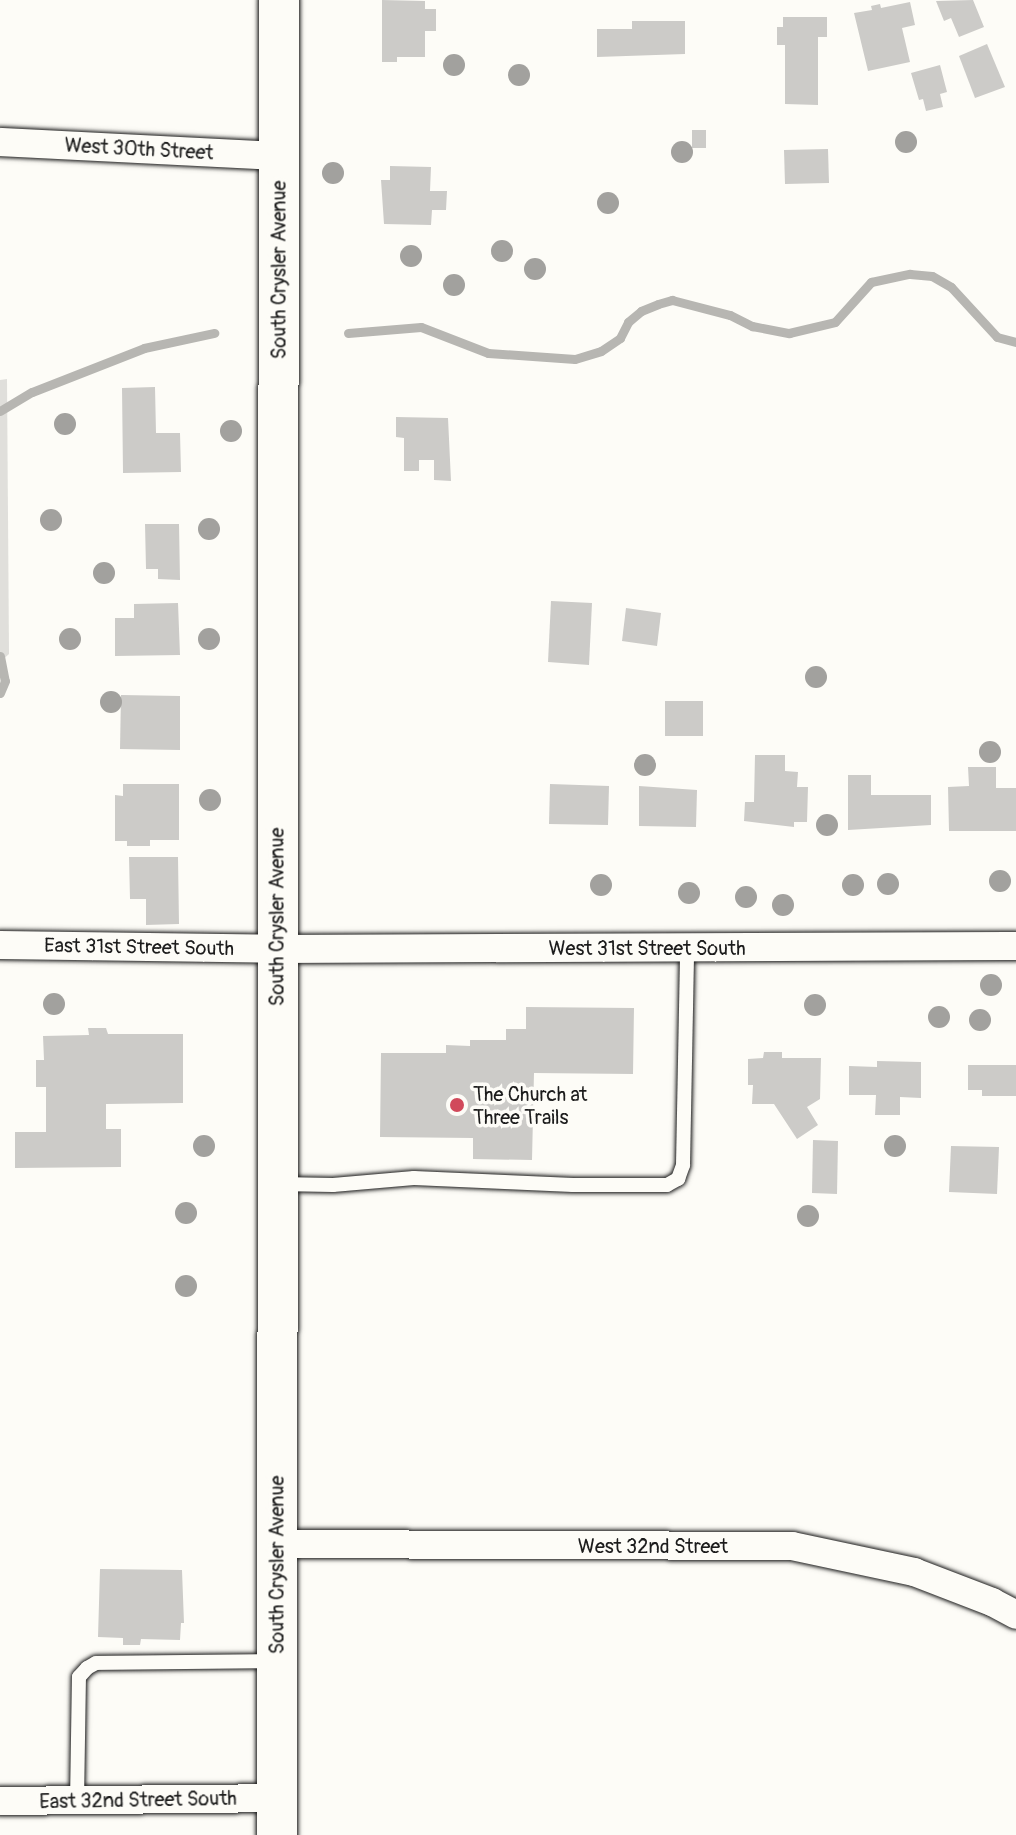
<!DOCTYPE html>
<html>
<head>
<meta charset="utf-8">
<style>
  body { margin:0 }
  #map { position:relative; width:1016px; height:1835px; overflow:hidden; background:#fdfcf7; font-family:Pangolin,sans-serif }
  div>[style] { position:absolute }
  .green>* { inset:0; background:#e0dfdb }
  .stream>* { height:9px; margin:-4.5px; padding:0 4.5px; transform-origin:4.5px; border-radius:4.5px; background:#b7b6b2 }
  .building>* { inset:0; background:#cccbc8 }
  .roads { filter:drop-shadow(0 0 2px #1c1c1c) drop-shadow(0 0 2px #1c1c1c) }
  .service>* { height:14px; margin:-7px; padding:0 7px; transform-origin:7px; border-radius:7px; background:#fdfcf7 }
  .minor>* { height:28px; margin:-14px; padding:0 14px; transform-origin:14px; border-radius:14px; background:#fdfcf7 }
  .secondary>* { height:40px; margin:-20px; padding:0 20px; transform-origin:20px; border-radius:20px; background:#fdfcf7 }
  .trees>* { width:22px; height:22px; margin:-11px; border-radius:50%; background:#a2a19e }
  .dots>* { width:22px; height:22px; translate:-50% -50%; box-sizing:border-box; border:4px solid #fdfcf7; border-radius:50% }
  span { translate:-50% -50%; white-space:nowrap; text-align:center; line-height:1.15; -webkit-text-stroke:7px #fdfcf7; paint-order:stroke }
  .street-label { font-size:20px; color:#1c1c1c }
  .poi-label { font-size:20px; color:#1c1c1c }
  .left { translate:0 -50%; text-align:left }
</style>
</head>
<body>
<div id="map">
  <div class="green">
    <i style="clip-path:polygon(7px 379px,9px 654px,0 662px,0 380px)"></i>
  </div>
  <div class="stream">
    <i style="left:348px;top:333px;width:73px;rotate:-4.7deg"></i>
    <i style="left:421px;top:327px;width:72px;rotate:21.2deg"></i>
    <i style="left:488px;top:353px;width:87px;rotate:3.9deg"></i>
    <i style="left:575px;top:359px;width:27px;rotate:-17deg"></i>
    <i style="left:601px;top:351px;width:23px;rotate:-34deg"></i>
    <i style="left:620px;top:338px;width:18px;rotate:-63deg"></i>
    <i style="left:628px;top:322px;width:17px;rotate:-40deg"></i>
    <i style="left:641px;top:311px;width:18px;rotate:-22deg"></i>
    <i style="left:658px;top:304px;width:15px;rotate:-16deg"></i>
    <i style="left:672px;top:300px;width:60px;rotate:14.5deg"></i>
    <i style="left:730px;top:315px;width:25px;rotate:27deg"></i>
    <i style="left:752px;top:326px;width:38px;rotate:11deg"></i>
    <i style="left:789px;top:333px;width:47px;rotate:-13.4deg"></i>
    <i style="left:835px;top:322px;width:54px;rotate:-48deg"></i>
    <i style="left:871px;top:282px;width:40px;rotate:-12deg"></i>
    <i style="left:910px;top:274px;width:22px;rotate:5deg"></i>
    <i style="left:932px;top:276px;width:22px;rotate:30deg"></i>
    <i style="left:951px;top:287px;width:68px;rotate:47.4deg"></i>
    <i style="left:997px;top:337px;width:20px;rotate:15deg"></i>
    <i style="left:0;top:411px;width:37px;rotate:-31deg"></i>
    <i style="left:32px;top:392px;width:120px;rotate:-21.4deg"></i>
    <i style="left:144px;top:348px;width:72px;rotate:-12.1deg"></i>
    <i style="left:0;top:656px;width:25px;rotate:79deg"></i>
    <i style="left:5px;top:681px;width:13px;rotate:113deg"></i>
  </div>
  <div class="building">
    <i style="clip-path:polygon(382px 0,425px 1px,425px 9px,436px 9px,436px 31px,425px 31px,425px 57px,397px 57px,397px 62px,382px 62px)"></i>
    <i style="clip-path:polygon(973px 0,984px 27px,959px 37px,951px 18px,944px 21px,936px 1px)"></i>
    <i style="clip-path:polygon(910px 2px,915px 25px,902px 28px,910px 62px,868px 71px,854px 13px,872px 10px,871px 6px,880px 4px,881px 8px)"></i>
    <i style="clip-path:polygon(783px 17px,827px 17px,827px 37px,818px 37px,818px 105px,785px 104px,785px 45px,777px 45px,777px 27px,783px 27px)"></i>
    <i style="clip-path:polygon(632px 21px,685px 21px,685px 54px,597px 57px,597px 29px,632px 29px)"></i>
    <i style="clip-path:polygon(987px 44px,1005px 87px,975px 98px,959px 56px)"></i>
    <i style="clip-path:polygon(940px 65px,947px 92px,940px 94px,943px 107px,926px 111px,923px 99px,919px 100px,911px 73px)"></i>
    <i style="clip-path:polygon(692px 130px,706px 130px,706px 148px,692px 148px)"></i>
    <i style="clip-path:polygon(828px 149px,829px 183px,785px 184px,784px 150px)"></i>
    <i style="clip-path:polygon(390px 166px,431px 167px,430px 191px,447px 191px,446px 210px,432px 210px,431px 225px,384px 224px,381px 180px,390px 180px)"></i>
    <i style="clip-path:polygon(155px 387px,156px 433px,180px 433px,181px 472px,123px 473px,122px 388px)"></i>
    <i style="clip-path:polygon(396px 417px,448px 418px,451px 481px,434px 480px,434px 460px,419px 460px,419px 471px,404px 471px,404px 438px,396px 437px)"></i>
    <i style="clip-path:polygon(145px 524px,179px 524px,180px 580px,158px 579px,158px 569px,146px 569px)"></i>
    <i style="clip-path:polygon(551px 601px,592px 603px,589px 665px,548px 662px)"></i>
    <i style="clip-path:polygon(178px 603px,180px 655px,115px 656px,115px 618px,134px 618px,134px 604px)"></i>
    <i style="clip-path:polygon(626px 608px,661px 613px,657px 646px,622px 641px)"></i>
    <i style="clip-path:polygon(121px 695px,180px 696px,180px 750px,120px 749px)"></i>
    <i style="clip-path:polygon(665px 701px,703px 701px,703px 736px,665px 736px)"></i>
    <i style="clip-path:polygon(755px 755px,785px 755px,785px 771px,798px 772px,797px 787px,808px 787px,807px 822px,794px 822px,794px 827px,744px 821px,745px 802px,754px 802px)"></i>
    <i style="clip-path:polygon(968px 767px,996px 767px,996px 788px,1016px 788px,1016px 831px,949px 831px,948px 787px,969px 786px)"></i>
    <i style="clip-path:polygon(848px 775px,871px 775px,871px 795px,931px 795px,931px 825px,848px 830px)"></i>
    <i style="clip-path:polygon(123px 784px,179px 784px,179px 840px,150px 840px,150px 846px,127px 846px,127px 841px,115px 841px,115px 795px,123px 796px)"></i>
    <i style="clip-path:polygon(550px 784px,609px 786px,608px 825px,549px 824px)"></i>
    <i style="clip-path:polygon(639px 786px,697px 790px,696px 827px,639px 826px)"></i>
    <i style="clip-path:polygon(129px 857px,178px 857px,179px 924px,146px 925px,146px 899px,130px 899px)"></i>
    <i style="clip-path:polygon(526px 1007px,634px 1008px,633px 1074px,534px 1073px,532px 1160px,473px 1159px,473px 1138px,380px 1137px,381px 1053px,446px 1053px,446px 1045px,470px 1046px,470px 1040px,506px 1040px,506px 1029px,526px 1029px)"></i>
    <i style="clip-path:polygon(88px 1028px,106px 1028px,108px 1034px,183px 1034px,183px 1103px,106px 1104px,106px 1129px,121px 1129px,121px 1167px,15px 1168px,15px 1132px,46px 1132px,46px 1087px,36px 1087px,36px 1060px,44px 1060px,43px 1036px,89px 1035px)"></i>
    <i style="clip-path:polygon(764px 1052px,782px 1052px,782px 1058px,821px 1058px,820px 1099px,807px 1107px,818px 1125px,797px 1139px,774px 1104px,752px 1104px,753px 1085px,748px 1085px,748px 1059px,763px 1058px)"></i>
    <i style="clip-path:polygon(877px 1061px,921px 1062px,921px 1098px,900px 1097px,900px 1115px,875px 1115px,876px 1095px,849px 1095px,849px 1066px,877px 1067px)"></i>
    <i style="clip-path:polygon(968px 1065px,1016px 1065px,1016px 1096px,982px 1096px,982px 1090px,968px 1090px)"></i>
    <i style="clip-path:polygon(813px 1140px,838px 1141px,837px 1194px,812px 1193px)"></i>
    <i style="clip-path:polygon(951px 1146px,999px 1147px,997px 1194px,949px 1192px)"></i>
    <i style="clip-path:polygon(100px 1569px,182px 1570px,184px 1623px,181px 1623px,180px 1640px,141px 1639px,140px 1645px,123px 1645px,123px 1638px,98px 1637px)"></i>
  </div>
  <div class="roads">
    <div class="service">
      <i style="left:278px;top:1184px;width:55px;rotate:1deg"></i>
      <i style="left:333px;top:1185px;width:81px;rotate:-4.9deg"></i>
      <i style="left:414px;top:1178px;width:159px;rotate:2.5deg"></i>
      <i style="left:573px;top:1185px;width:94px"></i>
      <i style="left:667px;top:1185px;width:13px;rotate:-29deg"></i>
      <i style="left:678px;top:1179px;width:15px;rotate:-70deg"></i>
      <i style="left:683px;top:1165px;width:217px;rotate:-88.9deg"></i>
      <i style="left:77px;top:1802px;width:125px;rotate:-89.1deg"></i>
      <i style="left:79px;top:1677px;width:12px;rotate:-48deg"></i>
      <i style="left:87px;top:1668px;width:10px;rotate:-29deg"></i>
      <i style="left:96px;top:1663px;width:180px;rotate:-0.6deg"></i>
    </div>
    <div class="minor">
      <i style="left:0;top:142px;width:279px;rotate:2.9deg"></i>
      <i style="left:0;top:945px;width:277px;rotate:0.8deg"></i>
      <i style="left:277px;top:949px;width:739px;rotate:-0.23deg"></i>
      <i style="left:277px;top:1544px;width:515px;rotate:0.22deg"></i>
      <i style="left:792px;top:1546px;width:125px;rotate:12deg"></i>
      <i style="left:914px;top:1572px;width:84px;rotate:21deg"></i>
      <i style="left:992px;top:1602px;width:27px;rotate:28deg"></i>
      <i style="left:0;top:1801px;width:277px;rotate:-0.6deg"></i>
    </div>
    <div class="secondary">
      <i style="left:277px;top:1835px;width:1835px;rotate:-89.94deg"></i>
    </div>
  </div>
  <div class="trees">
    <i style="left:454px;top:65px"></i>
    <i style="left:519px;top:75px"></i>
    <i style="left:906px;top:142px"></i>
    <i style="left:682px;top:152px"></i>
    <i style="left:333px;top:173px"></i>
    <i style="left:608px;top:203px"></i>
    <i style="left:502px;top:251px"></i>
    <i style="left:411px;top:256px"></i>
    <i style="left:535px;top:269px"></i>
    <i style="left:454px;top:285px"></i>
    <i style="left:65px;top:424px"></i>
    <i style="left:231px;top:431px"></i>
    <i style="left:51px;top:520px"></i>
    <i style="left:209px;top:529px"></i>
    <i style="left:104px;top:573px"></i>
    <i style="left:70px;top:639px"></i>
    <i style="left:209px;top:639px"></i>
    <i style="left:816px;top:677px"></i>
    <i style="left:111px;top:702px"></i>
    <i style="left:990px;top:752px"></i>
    <i style="left:645px;top:765px"></i>
    <i style="left:210px;top:800px"></i>
    <i style="left:827px;top:825px"></i>
    <i style="left:1000px;top:881px"></i>
    <i style="left:888px;top:884px"></i>
    <i style="left:601px;top:885px"></i>
    <i style="left:853px;top:885px"></i>
    <i style="left:689px;top:893px"></i>
    <i style="left:746px;top:897px"></i>
    <i style="left:783px;top:905px"></i>
    <i style="left:991px;top:985px"></i>
    <i style="left:54px;top:1004px"></i>
    <i style="left:815px;top:1005px"></i>
    <i style="left:939px;top:1017px"></i>
    <i style="left:980px;top:1020px"></i>
    <i style="left:204px;top:1146px"></i>
    <i style="left:895px;top:1146px"></i>
    <i style="left:186px;top:1213px"></i>
    <i style="left:808px;top:1216px"></i>
    <i style="left:186px;top:1286px"></i>
  </div>
  <div class="dots">
    <i style="left:457px;top:1105px;background:#d1495b"></i>
  </div>
  <div class="street-label">
    <span style="left:139px;top:149px;rotate:3deg">West 30th Street</span>
    <span style="left:279px;top:270px;rotate:-90deg">South Crysler Avenue</span>
    <span style="left:277px;top:917px;rotate:-90deg">South Crysler Avenue</span>
    <span style="left:139px;top:947px;rotate:1deg">East 31st Street South</span>
    <span style="left:647px;top:948px">West 31st Street South</span>
    <span style="left:653px;top:1546px">West 32nd Street</span>
    <span style="left:277px;top:1565px;rotate:-90deg">South Crysler Avenue</span>
    <span style="left:138px;top:1800px;rotate:-1deg">East 32nd Street South</span>
  </div>
  <div class="poi-label">
    <span class="left" style="left:473px;top:1106px">The Church at<br>Three Trails</span>
  </div>
</div>
</body>
</html>
